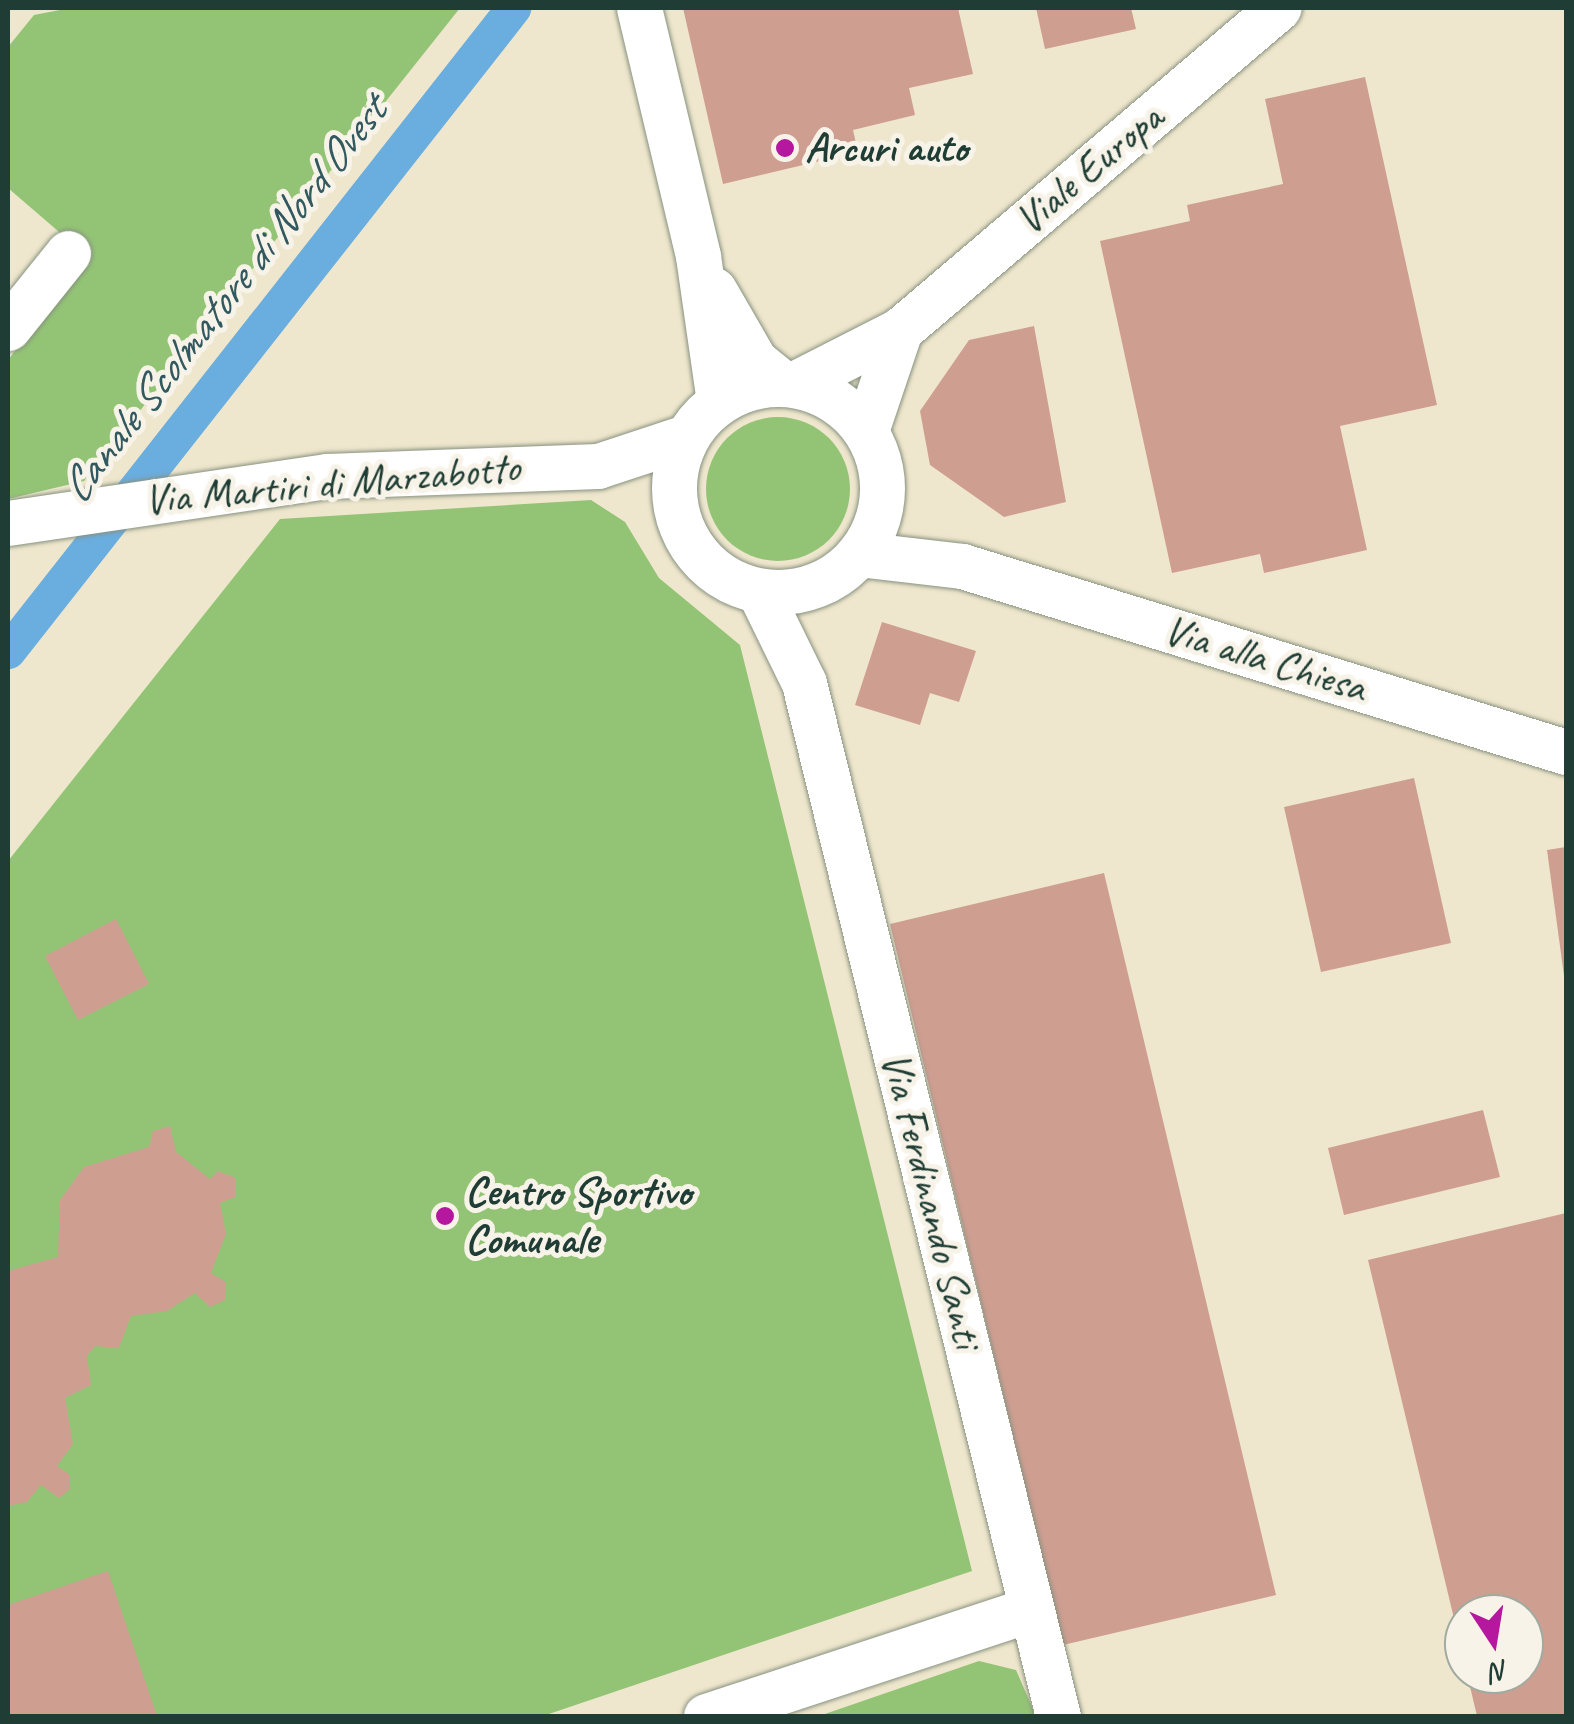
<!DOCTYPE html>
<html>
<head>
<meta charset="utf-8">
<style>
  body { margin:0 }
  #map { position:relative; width:1574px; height:1724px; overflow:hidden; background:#efe7cd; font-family:Caveat,sans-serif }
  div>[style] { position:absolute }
  .green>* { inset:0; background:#93c475 }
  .round { border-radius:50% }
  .canal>* { height:35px; margin:-17.5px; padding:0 17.5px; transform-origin:17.5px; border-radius:17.5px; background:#6aaddf }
  .building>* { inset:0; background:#ce9e91 }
  .roads { filter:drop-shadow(0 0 2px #879280) drop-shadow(0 0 2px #879280) }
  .minor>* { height:45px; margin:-22.5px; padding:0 22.5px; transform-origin:22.5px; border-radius:22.5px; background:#fff }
  .minor>.ring { margin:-22.5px; padding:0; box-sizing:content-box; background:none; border:45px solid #fff; border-radius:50% }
  .dots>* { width:28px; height:28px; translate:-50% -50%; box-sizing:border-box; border:5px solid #f7f3e8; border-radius:50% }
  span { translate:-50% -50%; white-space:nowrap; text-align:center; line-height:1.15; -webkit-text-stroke:10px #f7f3e8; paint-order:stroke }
  .poi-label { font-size:42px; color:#1f3d34; font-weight:700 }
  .left { translate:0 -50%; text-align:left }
  .street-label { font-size:42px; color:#1f3d34 }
  .water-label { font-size:45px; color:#32595f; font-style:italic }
  .frame { position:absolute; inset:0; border:10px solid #1f3d34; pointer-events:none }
  .north { position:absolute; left:1444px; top:1594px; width:100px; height:100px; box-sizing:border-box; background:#f7f3e8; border:2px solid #a1aaa0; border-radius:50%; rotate:168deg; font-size:28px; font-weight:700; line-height:40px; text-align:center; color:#1f3d34 }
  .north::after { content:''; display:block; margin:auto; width:35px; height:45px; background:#b5179e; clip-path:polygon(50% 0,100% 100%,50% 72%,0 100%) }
</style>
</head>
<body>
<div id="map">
  <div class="green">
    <i style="clip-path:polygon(70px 8px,460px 8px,84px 481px,8px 499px,8px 360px,87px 256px,8px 188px,8px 47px,34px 15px)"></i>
    <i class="round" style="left:706px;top:417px;width:144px;height:144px"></i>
    <i style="clip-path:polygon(591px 500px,625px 522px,659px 578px,740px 645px,972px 1571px,543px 1716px,8px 1716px,8px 861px,280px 519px)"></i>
    <i style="clip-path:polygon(979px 1661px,1016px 1670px,1036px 1716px,819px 1716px)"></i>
  </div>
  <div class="canal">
    <i style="left:8px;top:651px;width:818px;rotate:-51.85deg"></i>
  </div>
  <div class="building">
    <i style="clip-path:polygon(683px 8px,958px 8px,973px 74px,909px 88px,915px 115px,853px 130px,858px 152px,723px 184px)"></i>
    <i style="clip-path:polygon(1036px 8px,1131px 8px,1136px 29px,1045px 49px)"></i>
    <i style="clip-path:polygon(1365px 77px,1437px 405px,1340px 426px,1367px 550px,1264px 573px,1260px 554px,1172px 573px,1100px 241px,1190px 221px,1187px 205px,1283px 184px,1265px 99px)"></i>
    <i style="clip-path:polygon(1034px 326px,1066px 502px,1004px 517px,930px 465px,920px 411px,969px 340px)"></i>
    <i style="clip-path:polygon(882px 622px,976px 651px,959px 702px,930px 693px,920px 725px,855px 705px)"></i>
    <i style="clip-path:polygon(1414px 778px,1451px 943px,1321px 972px,1284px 807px)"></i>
    <i style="clip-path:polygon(1566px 847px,1566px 976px,1564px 976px,1547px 850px)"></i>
    <i style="clip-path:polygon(1104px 873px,1276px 1595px,1063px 1645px,890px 924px)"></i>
    <i style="clip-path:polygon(116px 919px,149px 984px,78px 1020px,45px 956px)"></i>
    <i style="clip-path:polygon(1483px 1110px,1500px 1177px,1344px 1215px,1328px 1148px)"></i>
    <i style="clip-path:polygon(170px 1126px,176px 1152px,210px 1179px,218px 1171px,236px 1178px,236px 1197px,220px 1203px,226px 1234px,211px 1273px,226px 1282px,225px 1300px,210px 1307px,195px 1293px,167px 1311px,131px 1316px,119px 1348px,95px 1346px,87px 1356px,91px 1385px,65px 1398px,73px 1444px,57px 1466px,70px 1475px,70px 1489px,59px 1498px,41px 1485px,27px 1502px,8px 1506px,8px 1271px,58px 1257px,60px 1200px,84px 1167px,149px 1147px,153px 1131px)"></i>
    <i style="clip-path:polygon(1566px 1213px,1566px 1716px,1477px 1716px,1467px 1674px,1524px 1674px,1524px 1614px,1464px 1614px,1463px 1656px,1368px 1260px)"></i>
    <i style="clip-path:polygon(108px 1571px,157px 1716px,8px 1716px,8px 1605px)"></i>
  </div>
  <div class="roads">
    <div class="minor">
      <i style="left:639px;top:8px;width:255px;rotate:76.6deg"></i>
      <i style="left:698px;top:256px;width:147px;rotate:81.8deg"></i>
      <i style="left:714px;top:290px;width:82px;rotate:60deg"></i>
      <i style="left:755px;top:361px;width:35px;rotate:39deg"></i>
      <i style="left:8px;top:328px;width:96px;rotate:-51.3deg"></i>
      <i class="ring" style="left:674px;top:384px;width:163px;height:163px"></i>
      <i style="left:794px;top:384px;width:119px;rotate:-27deg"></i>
      <i style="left:900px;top:330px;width:497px;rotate:-40.4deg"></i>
      <i style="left:866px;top:431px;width:107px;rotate:-71.4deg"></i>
      <i style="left:8px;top:523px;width:322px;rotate:-8.4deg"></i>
      <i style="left:327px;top:476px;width:271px;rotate:-2.1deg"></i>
      <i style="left:598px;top:466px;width:93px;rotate:-18.2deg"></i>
      <i style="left:859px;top:554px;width:104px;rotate:6.6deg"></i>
      <i style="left:962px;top:566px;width:632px;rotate:17.12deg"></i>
      <i style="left:759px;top:591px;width:102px;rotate:63.9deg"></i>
      <i style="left:804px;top:683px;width:1064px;rotate:76.19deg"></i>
      <i style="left:706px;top:1716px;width:342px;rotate:-18.2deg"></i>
    </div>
  </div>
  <div class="dots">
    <i style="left:785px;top:148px;background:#b5179e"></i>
    <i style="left:445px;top:1216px;background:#b5179e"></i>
  </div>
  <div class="poi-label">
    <span class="left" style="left:805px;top:148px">Arcuri auto</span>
    <span class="left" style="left:465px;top:1216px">Centro Sportivo<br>Comunale</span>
  </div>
  <div class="street-label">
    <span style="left:1089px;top:169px;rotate:-40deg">Viale Europa</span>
    <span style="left:332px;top:484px;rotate:-5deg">Via Martiri di Marzabotto</span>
    <span style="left:1265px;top:659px;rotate:17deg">Via alla Chiesa</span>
    <span style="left:931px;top:1200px;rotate:76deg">Via Ferdinando Santi</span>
  </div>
  <div class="water-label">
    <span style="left:223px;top:300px;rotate:-52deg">Canale Scolmatore di Nord Ovest</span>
  </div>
  <div class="frame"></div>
  <div class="north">N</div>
</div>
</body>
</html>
